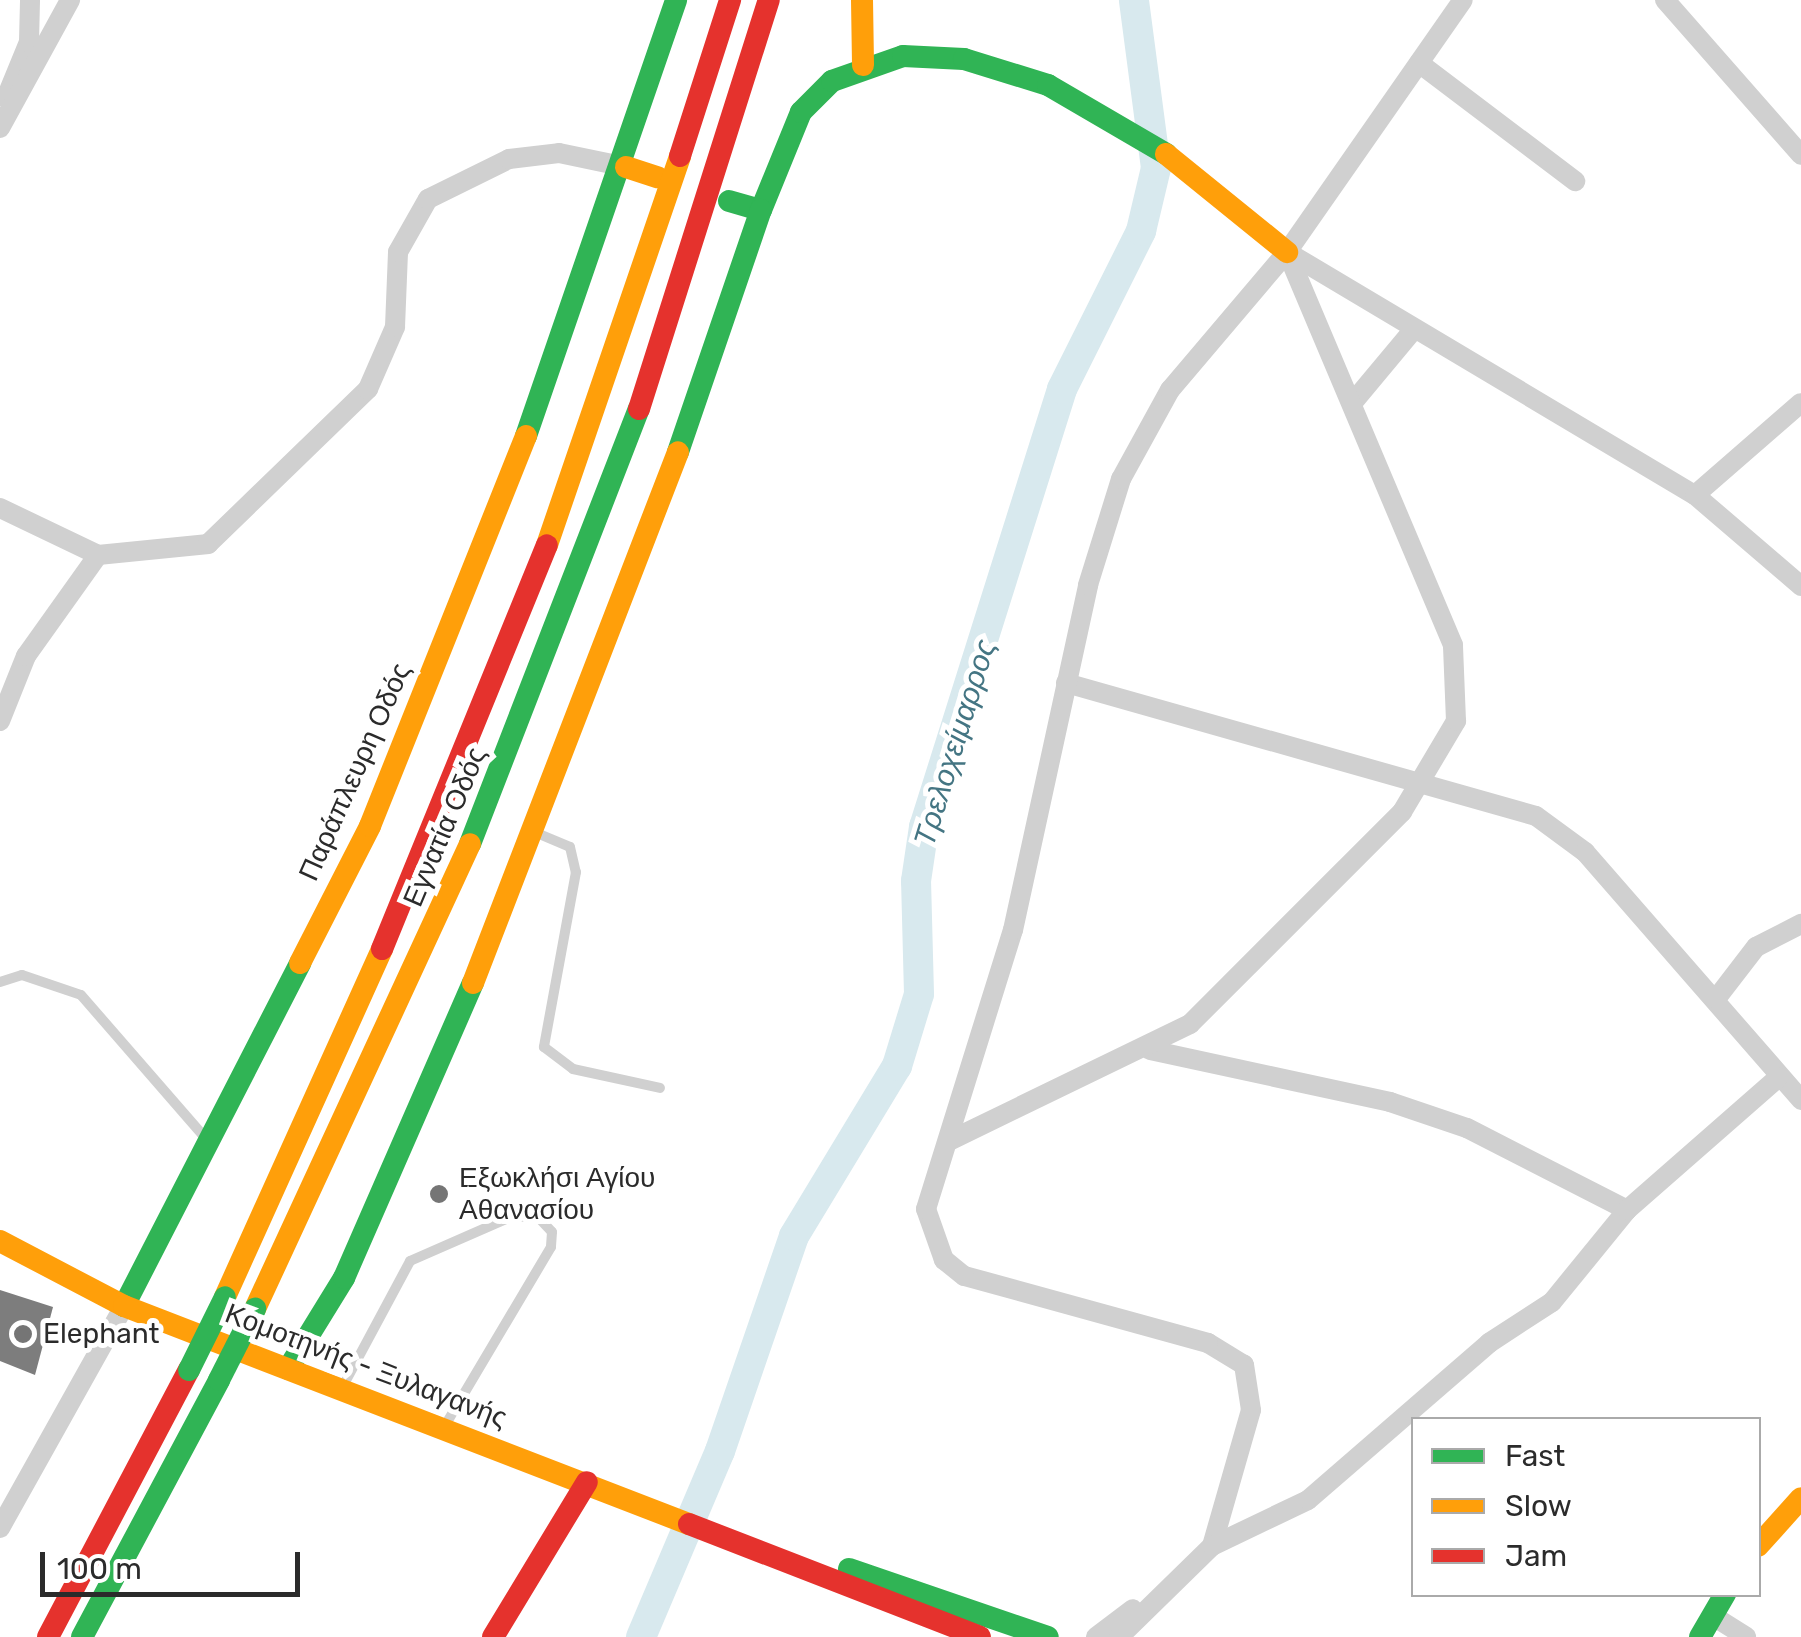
<!DOCTYPE html>
<html>
<head>
<meta charset="utf-8">
<style>
  body { margin:0 }
  #map { position:relative; width:1801px; height:1637px; overflow:hidden; background:#fff; font-family:Rubik,sans-serif }
  div>[style] { position:absolute }
  .river>* { height:30px; margin:-15px; padding:0 15px; transform-origin:15px; border-radius:15px; background:#d8e9ee }
  .building>* { inset:0; background:#7d7d7d }
  .lane>* { height:10px; margin:-5px; padding:0 5px; transform-origin:5px; border-radius:5px; background:#d0d0d0 }
  .street>* { height:20px; margin:-10px; padding:0 10px; transform-origin:10px; border-radius:10px; background:#d0d0d0 }
  .fast>* { height:22px; margin:-11px; padding:0 11px; transform-origin:11px; border-radius:11px; background:#30b455 }
  .slow>* { height:22px; margin:-11px; padding:0 11px; transform-origin:11px; border-radius:11px; background:#ff9f0a }
  .jam>* { height:22px; margin:-11px; padding:0 11px; transform-origin:11px; border-radius:11px; background:#e5322d }
  .fast-bridge>* { height:22px; margin:-11px; padding:0 11px; transform-origin:11px; border-radius:11px; background:#30b455 }
  .dots>* { width:28px; height:28px; translate:-50% -50%; box-sizing:border-box; border:5px solid #fff; border-radius:50% }
  span { translate:-50% -50%; white-space:nowrap; text-align:center; line-height:1.15; -webkit-text-stroke:10px #fff; paint-order:stroke }
  .street-label { font-size:28px; color:#2b2b2b }
  .poi-label { font-size:28px; color:#2b2b2b }
  .left { translate:0 -50%; text-align:left }
  .water-label { font-size:30px; color:#447583; font-style:italic }
  .legend { position:absolute; left:1411px; top:1417px; width:350px; height:180px; box-sizing:border-box; background:#fff; border:2px solid #aaa; margin:0; padding:12px 18px; list-style:none; font-size:30px; color:#2b2b2b }
  .legend li { display:flex; align-items:center; gap:20px; height:50px }
  .legend b { width:50px; border:2px solid #aaa }
  .scale { position:absolute; left:40px; top:1552px; width:260px; height:45px; box-sizing:border-box; border:5px solid #2b2b2b; border-top:0; padding-left:12px; font-size:30px; line-height:35px; white-space:nowrap; color:#2b2b2b; -webkit-text-stroke:8px #fff; paint-order:stroke }
</style>
</head>
<body>
<div id="map">
  <div class="river">
    <i style="left:641px;top:1637px;width:202px;rotate:-67deg"></i>
    <i style="left:720px;top:1451px;width:227px;rotate:-71deg"></i>
    <i style="left:794px;top:1236px;width:199px;rotate:-58.8deg"></i>
    <i style="left:897px;top:1066px;width:75px;rotate:-73deg"></i>
    <i style="left:919px;top:994px;width:113px;rotate:-91.5deg"></i>
    <i style="left:916px;top:881px;width:55px;rotate:-81.6deg"></i>
    <i style="left:924px;top:827px;width:459px;rotate:-72.5deg"></i>
    <i style="left:1062px;top:389px;width:177px;rotate:-63.4deg"></i>
    <i style="left:1141px;top:231px;width:65px;rotate:-76.6deg"></i>
    <i style="left:1156px;top:168px;width:169px;rotate:-97.5deg"></i>
  </div>
  <div class="building">
    <i style="clip-path:polygon(0 1290px,53px 1307px,35px 1375px,0 1361px)"></i>
  </div>
  <div class="lane">
    <i style="left:532px;top:831px;width:41px;rotate:22.8deg"></i>
    <i style="left:570px;top:847px;width:26px;rotate:77deg"></i>
    <i style="left:576px;top:872px;width:178px;rotate:100.4deg"></i>
    <i style="left:544px;top:1047px;width:36px;rotate:37deg"></i>
    <i style="left:573px;top:1069px;width:89px;rotate:12.3deg"></i>
    <i style="left:0;top:982px;width:23px;rotate:-18deg"></i>
    <i style="left:22px;top:975px;width:62px;rotate:18.7deg"></i>
    <i style="left:81px;top:995px;width:191px;rotate:49deg"></i>
    <i style="left:342px;top:1388px;width:144px;rotate:-61.8deg"></i>
    <i style="left:410px;top:1261px;width:112px;rotate:-23.6deg"></i>
    <i style="left:513px;top:1216px;width:26px;rotate:4deg"></i>
    <i style="left:539px;top:1218px;width:19px;rotate:47deg"></i>
    <i style="left:552px;top:1232px;width:15px;rotate:94deg"></i>
    <i style="left:551px;top:1247px;width:209px;rotate:120.7deg"></i>
  </div>
  <div class="street">
    <i style="left:1665px;top:0;width:206px;rotate:48.7deg"></i>
    <i style="left:1419px;top:63px;width:196px;rotate:37.1deg"></i>
    <i style="left:6px;top:98px;width:61px;rotate:-67.7deg"></i>
    <i style="left:29px;top:42px;width:42px;rotate:-88.6deg"></i>
    <i style="left:0;top:128px;width:146px;rotate:-61.3deg"></i>
    <i style="left:1287px;top:252px;width:475px;rotate:30.8deg"></i>
    <i style="left:1695px;top:495px;width:140px;rotate:40.6deg"></i>
    <i style="left:1354px;top:401px;width:94px;rotate:-50.2deg"></i>
    <i style="left:1695px;top:495px;width:140px;rotate:-41deg"></i>
    <i style="left:0;top:508px;width:109px;rotate:25.6deg"></i>
    <i style="left:98px;top:555px;width:111px;rotate:-5.7deg"></i>
    <i style="left:208px;top:544px;width:223px;rotate:-44.1deg"></i>
    <i style="left:368px;top:389px;width:68px;rotate:-66.5deg"></i>
    <i style="left:395px;top:327px;width:75px;rotate:-87.7deg"></i>
    <i style="left:398px;top:252px;width:61px;rotate:-60.5deg"></i>
    <i style="left:428px;top:199px;width:90px;rotate:-26.3deg"></i>
    <i style="left:509px;top:159px;width:50px;rotate:-6.8deg"></i>
    <i style="left:559px;top:153px;width:68px;rotate:11.8deg"></i>
    <i style="left:1066px;top:683px;width:488px;rotate:15.8deg"></i>
    <i style="left:1536px;top:816px;width:61px;rotate:36.3deg"></i>
    <i style="left:1585px;top:852px;width:329px;rotate:48.9deg"></i>
    <i style="left:0;top:721px;width:70px;rotate:-68.2deg"></i>
    <i style="left:26px;top:656px;width:124px;rotate:-54.5deg"></i>
    <i style="left:1716px;top:999px;width:66px;rotate:-52.4deg"></i>
    <i style="left:1756px;top:947px;width:51px;rotate:-27.1deg"></i>
    <i style="left:1150px;top:1050px;width:246px;rotate:12.2deg"></i>
    <i style="left:1390px;top:1102px;width:81px;rotate:18.7deg"></i>
    <i style="left:1467px;top:1128px;width:180px;rotate:27.1deg"></i>
    <i style="left:949px;top:1141px;width:268px;rotate:-25.9deg"></i>
    <i style="left:1190px;top:1024px;width:300px;rotate:-45deg"></i>
    <i style="left:1402px;top:812px;width:106px;rotate:-59.3deg"></i>
    <i style="left:1456px;top:721px;width:76px;rotate:-92.3deg"></i>
    <i style="left:1453px;top:645px;width:427px;rotate:-112.9deg"></i>
    <i style="left:0;top:1528px;width:254px;rotate:-60.8deg"></i>
    <i style="left:1212px;top:1546px;width:141px;rotate:-74deg"></i>
    <i style="left:1251px;top:1410px;width:46px;rotate:-98.8deg"></i>
    <i style="left:1244px;top:1365px;width:42px;rotate:-148.6deg"></i>
    <i style="left:1208px;top:1343px;width:253px;rotate:-164.6deg"></i>
    <i style="left:964px;top:1276px;width:26px;rotate:-141deg"></i>
    <i style="left:944px;top:1260px;width:54px;rotate:-109.4deg"></i>
    <i style="left:926px;top:1209px;width:292px;rotate:-72.7deg"></i>
    <i style="left:1013px;top:930px;width:353px;rotate:-77.7deg"></i>
    <i style="left:1088px;top:585px;width:111px;rotate:-72.7deg"></i>
    <i style="left:1121px;top:479px;width:102px;rotate:-61.2deg"></i>
    <i style="left:1170px;top:390px;width:181px;rotate:-49.7deg"></i>
    <i style="left:1287px;top:252px;width:307px;rotate:-55.1deg"></i>
    <i style="left:1713px;top:1616px;width:39px;rotate:32deg"></i>
    <i style="left:1096px;top:1637px;width:46px;rotate:-37.1deg"></i>
    <i style="left:1119px;top:1637px;width:130px;rotate:-44.4deg"></i>
    <i style="left:1212px;top:1546px;width:106px;rotate:-25.6deg"></i>
    <i style="left:1308px;top:1500px;width:240px;rotate:-40.9deg"></i>
    <i style="left:1489px;top:1343px;width:75px;rotate:-33.1deg"></i>
    <i style="left:1552px;top:1302px;width:119px;rotate:-50.8deg"></i>
    <i style="left:1627px;top:1210px;width:201px;rotate:-41.2deg"></i>
  </div>
  <div class="fast">
    <i style="left:729px;top:201px;width:33px;rotate:16deg"></i>
    <i style="left:761px;top:210px;width:106px;rotate:-67.8deg"></i>
    <i style="left:801px;top:112px;width:44px;rotate:-45deg"></i>
    <i style="left:832px;top:81px;width:75px;rotate:-19.4deg"></i>
    <i style="left:903px;top:56px;width:61px;rotate:2.8deg"></i>
    <i style="left:964px;top:59px;width:88px;rotate:17.2deg"></i>
    <i style="left:1048px;top:85px;width:137px;rotate:30.3deg"></i>
    <i style="left:526px;top:436px;width:461px;rotate:-71deg"></i>
    <i style="left:678px;top:452px;width:256px;rotate:-71.1deg"></i>
    <i style="left:470px;top:844px;width:467px;rotate:-68.8deg"></i>
    <i style="left:124px;top:1306px;width:386px;rotate:-62.8deg"></i>
    <i style="left:288px;top:1369px;width:107px;rotate:-58.4deg"></i>
    <i style="left:344px;top:1278px;width:322px;rotate:-66.4deg"></i>
    <i style="left:849px;top:1569px;width:210px;rotate:18.9deg"></i>
    <i style="left:82px;top:1637px;width:291px;rotate:-61.9deg"></i>
    <i style="left:1700px;top:1637px;width:50px;rotate:-59.8deg"></i>
  </div>
  <div class="slow">
    <i style="left:862px;top:0;width:65px;rotate:89.1deg"></i>
    <i style="left:1166px;top:154px;width:156px;rotate:39deg"></i>
    <i style="left:626px;top:167px;width:33px;rotate:18deg"></i>
    <i style="left:547px;top:545px;width:411px;rotate:-71.1deg"></i>
    <i style="left:300px;top:963px;width:154px;rotate:-62.9deg"></i>
    <i style="left:370px;top:826px;width:420px;rotate:-68.2deg"></i>
    <i style="left:473px;top:983px;width:569px;rotate:-68.89deg"></i>
    <i style="left:0;top:1241px;width:140px;rotate:27.7deg"></i>
    <i style="left:124px;top:1306px;width:606px;rotate:21.1deg"></i>
    <i style="left:225px;top:1297px;width:382px;rotate:-65.7deg"></i>
    <i style="left:255px;top:1309px;width:512px;rotate:-65.19deg"></i>
    <i style="left:1758px;top:1546px;width:64px;rotate:-48.1deg"></i>
  </div>
  <div class="jam">
    <i style="left:680px;top:156px;width:164px;rotate:-72.2deg"></i>
    <i style="left:639px;top:409px;width:429px;rotate:-72.4deg"></i>
    <i style="left:382px;top:949px;width:436px;rotate:-67.8deg"></i>
    <i style="left:689px;top:1524px;width:312px;rotate:21.2deg"></i>
    <i style="left:48px;top:1637px;width:302px;rotate:-62.2deg"></i>
    <i style="left:493px;top:1637px;width:181px;rotate:-58.8deg"></i>
  </div>
  <div class="fast-bridge">
    <i style="left:189px;top:1370px;width:81px;rotate:-63.7deg"></i>
    <i style="left:219px;top:1380px;width:80px;rotate:-63.1deg"></i>
  </div>
  <div class="dots">
    <i style="left:439px;top:1194px;background:#757575"></i>
    <i style="left:23px;top:1334px;background:#757575"></i>
  </div>
  <div class="street-label">
    <span style="left:355px;top:772px;rotate:-66deg">Παράπλευρη Οδός</span>
    <span style="left:445px;top:827px;rotate:-67deg">Εγνατία Οδός</span>
    <span style="left:366px;top:1366px;rotate:21deg">Κομοτηνής - Ξυλαγανής</span>
  </div>
  <div class="poi-label">
    <span class="left" style="left:459px;top:1194px">Εξωκλήσι Αγίου<br>Αθανασίου</span>
    <span class="left" style="left:43px;top:1334px">Elephant</span>
  </div>
  <div class="water-label">
    <span style="left:955px;top:743px;rotate:-73deg">Τρελοχείμαρρος</span>
  </div>
  <ul class="legend">
  <li><b style="height:12px;background:#30b455"></b>Fast</li>
  <li><b style="height:12px;background:#ff9f0a"></b>Slow</li>
  <li><b style="height:12px;background:#e5322d"></b>Jam</li>
  </ul>
  <div class="scale">100 m</div>
</div>
</body>
</html>
